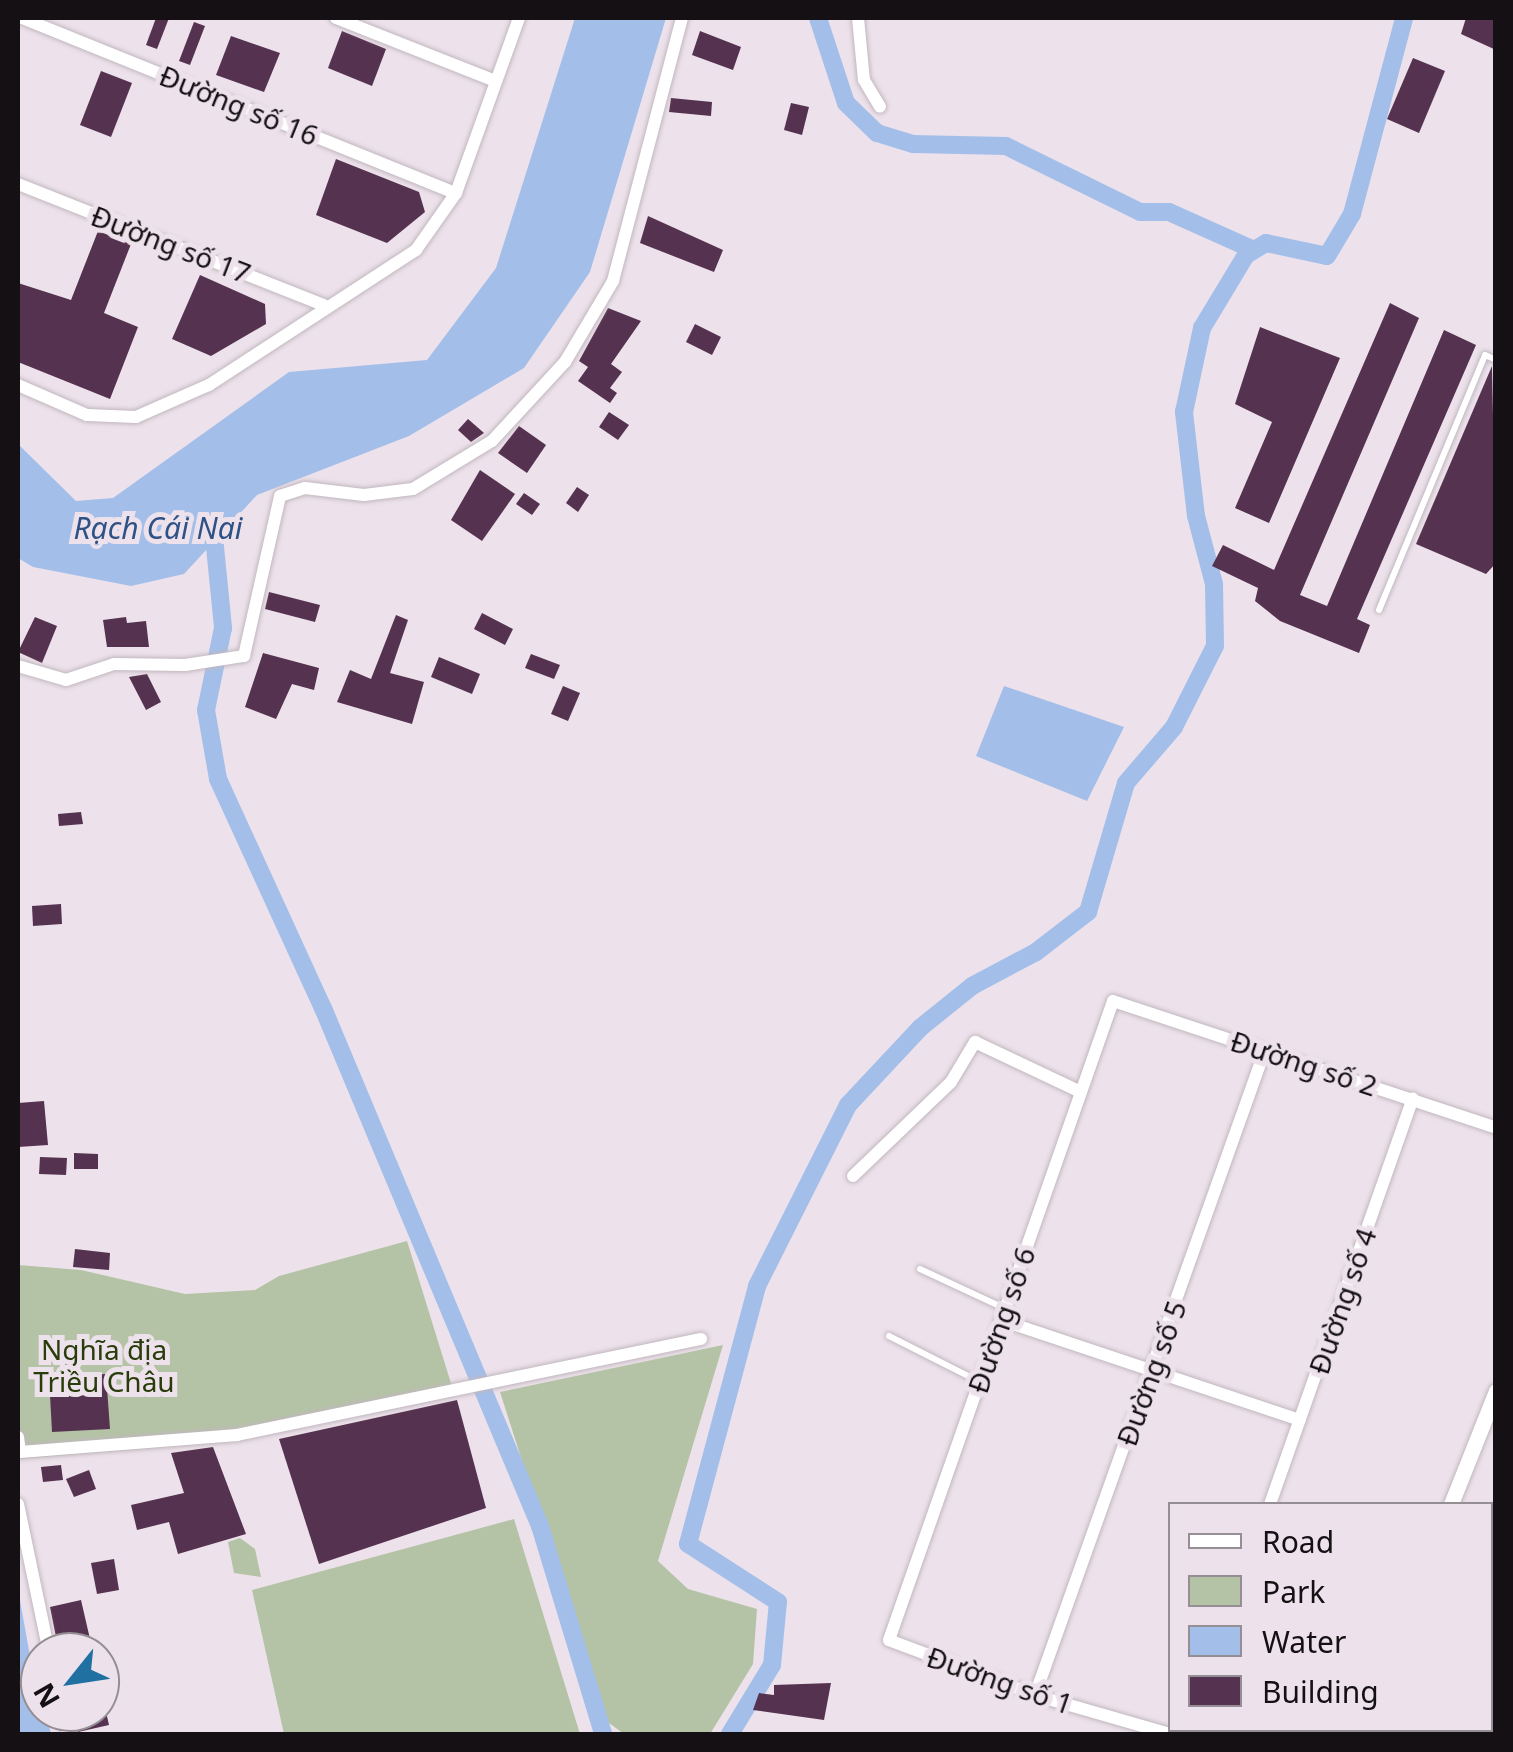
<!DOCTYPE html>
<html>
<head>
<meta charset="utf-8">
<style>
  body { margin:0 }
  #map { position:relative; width:1513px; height:1752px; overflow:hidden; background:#ede2eb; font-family:"Noto Sans",sans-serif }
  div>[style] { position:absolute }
  .green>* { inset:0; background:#b4c3a5 }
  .water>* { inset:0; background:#a3bfe9 }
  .canal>* { height:18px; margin:-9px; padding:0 9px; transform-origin:9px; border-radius:9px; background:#a3bfe9 }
  .building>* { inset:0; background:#55324f }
  .roads { filter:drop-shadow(0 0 2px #c1b7bf) drop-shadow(0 0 2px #c1b7bf) }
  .service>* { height:6px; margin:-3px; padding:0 3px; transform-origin:3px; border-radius:3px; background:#fff }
  .minor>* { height:12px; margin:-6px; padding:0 6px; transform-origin:6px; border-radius:6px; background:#fff }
  .tertiary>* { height:15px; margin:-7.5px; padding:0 7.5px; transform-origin:7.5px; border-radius:7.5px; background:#fff }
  span { translate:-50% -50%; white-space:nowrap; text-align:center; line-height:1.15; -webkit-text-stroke:10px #ede2eb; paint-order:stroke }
  .street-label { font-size:28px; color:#141013 }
  .park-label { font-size:28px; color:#293d0a }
  .water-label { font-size:30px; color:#2e5186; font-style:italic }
  .frame { position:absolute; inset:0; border:20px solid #141013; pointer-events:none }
  .legend { position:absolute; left:1168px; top:1502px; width:325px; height:230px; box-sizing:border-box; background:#ede2eb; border:2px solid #968e95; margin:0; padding:12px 18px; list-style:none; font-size:30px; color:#141013 }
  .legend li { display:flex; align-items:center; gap:20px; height:50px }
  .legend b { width:50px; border:2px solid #968e95 }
  .north { position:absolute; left:20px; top:1632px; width:100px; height:100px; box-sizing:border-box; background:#ede2eb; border:2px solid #968e95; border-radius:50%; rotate:240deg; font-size:28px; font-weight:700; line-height:40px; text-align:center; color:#141013 }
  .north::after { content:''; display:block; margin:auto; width:35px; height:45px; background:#2071a2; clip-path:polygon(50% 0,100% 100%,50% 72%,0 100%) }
</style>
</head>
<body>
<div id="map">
  <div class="green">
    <i style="clip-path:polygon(407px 1241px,454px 1393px,227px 1442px,18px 1459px,18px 1265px,81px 1270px,185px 1294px,255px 1290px,279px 1276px)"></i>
    <i style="clip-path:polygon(723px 1345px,658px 1561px,688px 1589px,757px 1609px,753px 1664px,710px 1734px,624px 1734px,605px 1720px,500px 1392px)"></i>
    <i style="clip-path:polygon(514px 1519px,580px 1734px,284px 1734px,252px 1590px)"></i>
    <i style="clip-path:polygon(240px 1538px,255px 1549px,261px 1577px,234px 1573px,228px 1542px)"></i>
  </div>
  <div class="water">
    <i style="clip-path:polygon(575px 18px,666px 18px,590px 272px,524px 368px,409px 436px,257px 495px,184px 574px,131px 586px,33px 567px,18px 558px,18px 444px,76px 501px,113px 498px,289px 372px,427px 360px,496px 268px)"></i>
    <i style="clip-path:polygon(1004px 686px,1124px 727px,1087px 801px,976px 756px)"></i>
    <i style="clip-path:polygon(18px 1589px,40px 1712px,46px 1712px,51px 1734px,18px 1734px)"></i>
  </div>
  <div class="canal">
    <i style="left:818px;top:18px;width:89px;rotate:71.8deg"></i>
    <i style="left:846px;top:103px;width:43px;rotate:44.1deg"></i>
    <i style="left:877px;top:133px;width:38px;rotate:17deg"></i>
    <i style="left:913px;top:144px;width:93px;rotate:1.2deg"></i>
    <i style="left:1006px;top:146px;width:149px;rotate:26.2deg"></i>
    <i style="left:1140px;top:212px;width:29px"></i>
    <i style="left:1169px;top:212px;width:93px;rotate:24.1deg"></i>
    <i style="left:212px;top:517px;width:112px;rotate:84.3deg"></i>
    <i style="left:223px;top:628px;width:84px;rotate:101.7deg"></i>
    <i style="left:206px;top:710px;width:70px;rotate:80.1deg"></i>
    <i style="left:218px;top:779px;width:252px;rotate:65.4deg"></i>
    <i style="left:323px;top:1008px;width:562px;rotate:67.27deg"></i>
    <i style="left:540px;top:1526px;width:217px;rotate:73.1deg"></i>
    <i style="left:730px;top:1734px;width:81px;rotate:-58.7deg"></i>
    <i style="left:772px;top:1665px;width:63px;rotate:-84.6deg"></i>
    <i style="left:778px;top:1602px;width:107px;rotate:-147.2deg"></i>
    <i style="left:688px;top:1544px;width:267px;rotate:-75deg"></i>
    <i style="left:757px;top:1286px;width:203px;rotate:-63.3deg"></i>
    <i style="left:848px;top:1105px;width:105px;rotate:-46.9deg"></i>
    <i style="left:920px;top:1028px;width:67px;rotate:-38.9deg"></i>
    <i style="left:972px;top:986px;width:72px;rotate:-28deg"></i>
    <i style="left:1036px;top:952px;width:66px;rotate:-37.6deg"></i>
    <i style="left:1088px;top:912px;width:134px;rotate:-73.6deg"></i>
    <i style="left:1126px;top:783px;width:74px;rotate:-49.4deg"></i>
    <i style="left:1174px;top:727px;width:91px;rotate:-63.2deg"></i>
    <i style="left:1215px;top:646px;width:62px;rotate:-90.9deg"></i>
    <i style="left:1214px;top:584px;width:70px;rotate:-104.8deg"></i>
    <i style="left:1196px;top:516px;width:105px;rotate:-96.6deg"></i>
    <i style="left:1184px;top:412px;width:86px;rotate:-77.9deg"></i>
    <i style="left:1202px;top:328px;width:85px;rotate:-58.9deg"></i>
    <i style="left:1246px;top:255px;width:23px;rotate:-31deg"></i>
    <i style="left:1266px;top:243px;width:62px;rotate:12deg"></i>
    <i style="left:1327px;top:256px;width:49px;rotate:-59.2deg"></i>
    <i style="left:1352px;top:214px;width:203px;rotate:-75.1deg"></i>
  </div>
  <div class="building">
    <i style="clip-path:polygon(156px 18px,169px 18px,157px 49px,146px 45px)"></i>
    <i style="clip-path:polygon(1466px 18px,1496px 18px,1496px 50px,1461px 34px)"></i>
    <i style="clip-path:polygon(194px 22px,205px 26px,190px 65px,179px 61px)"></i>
    <i style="clip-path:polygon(342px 31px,386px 49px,372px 86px,328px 68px)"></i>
    <i style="clip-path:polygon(700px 31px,741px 47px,733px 70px,692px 55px)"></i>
    <i style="clip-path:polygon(231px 36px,280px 53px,264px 92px,216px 75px)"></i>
    <i style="clip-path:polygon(1413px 58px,1445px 71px,1419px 133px,1387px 119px)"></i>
    <i style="clip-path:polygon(101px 71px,132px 83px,111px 137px,80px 125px)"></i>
    <i style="clip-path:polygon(671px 98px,712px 102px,711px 116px,669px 112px)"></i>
    <i style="clip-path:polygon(791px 103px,809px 107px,802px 135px,784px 130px)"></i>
    <i style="clip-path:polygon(336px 159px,419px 192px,425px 212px,387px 243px,316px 215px)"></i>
    <i style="clip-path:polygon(648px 216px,723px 250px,714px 272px,640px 243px)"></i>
    <i style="clip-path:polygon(98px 231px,131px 244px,104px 313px,138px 327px,110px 399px,18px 362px,18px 283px,71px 300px)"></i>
    <i style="clip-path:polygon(200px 275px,265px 304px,266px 324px,211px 356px,172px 339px)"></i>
    <i style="clip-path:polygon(1390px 303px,1419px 318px,1300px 595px,1327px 606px,1444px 330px,1476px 345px,1357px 619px,1370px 625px,1359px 653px,1280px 621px,1255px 601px,1258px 588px,1212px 566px,1223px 545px,1274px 570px)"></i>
    <i style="clip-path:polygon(608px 308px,641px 321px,611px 364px,622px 372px,610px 388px,617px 393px,610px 403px,578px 381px,588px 367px,579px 361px)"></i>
    <i style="clip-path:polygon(695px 324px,721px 337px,712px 355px,686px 342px)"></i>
    <i style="clip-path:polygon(1260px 327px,1340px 358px,1269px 523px,1235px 508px,1272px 422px,1235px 404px)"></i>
    <i style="clip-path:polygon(1492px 366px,1496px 563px,1486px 574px,1416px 544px)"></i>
    <i style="clip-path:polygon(609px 412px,629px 425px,618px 440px,599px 427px)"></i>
    <i style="clip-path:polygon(468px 419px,484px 433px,471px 442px,458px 430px)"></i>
    <i style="clip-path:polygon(519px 426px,546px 445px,527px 473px,498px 453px)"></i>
    <i style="clip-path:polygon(480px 470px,515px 494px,482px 541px,451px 520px)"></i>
    <i style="clip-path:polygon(577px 487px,589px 495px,578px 512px,566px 503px)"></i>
    <i style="clip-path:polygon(524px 493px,540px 504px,532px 515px,516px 504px)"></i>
    <i style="clip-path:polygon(269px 592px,320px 605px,315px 622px,265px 609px)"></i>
    <i style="clip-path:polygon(482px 613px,513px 629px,505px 645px,474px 629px)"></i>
    <i style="clip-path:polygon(396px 615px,408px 620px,390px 673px,424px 682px,412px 724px,337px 702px,350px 670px,371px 679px)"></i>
    <i style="clip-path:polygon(35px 617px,57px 626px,42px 663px,18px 652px)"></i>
    <i style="clip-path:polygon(126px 617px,127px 623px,146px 621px,149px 647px,107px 647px,103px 620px)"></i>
    <i style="clip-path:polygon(263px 653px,319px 668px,314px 690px,292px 684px,276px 719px,245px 707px)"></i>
    <i style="clip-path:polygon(531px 654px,560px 665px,554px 679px,525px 668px)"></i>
    <i style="clip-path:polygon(439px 657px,480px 674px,472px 694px,431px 677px)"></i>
    <i style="clip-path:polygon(147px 674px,161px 702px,146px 710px,129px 677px)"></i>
    <i style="clip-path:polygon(563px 686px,580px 693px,568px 721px,551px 714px)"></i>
    <i style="clip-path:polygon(81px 812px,83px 824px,59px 826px,58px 814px)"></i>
    <i style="clip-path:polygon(61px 904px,62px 924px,33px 926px,32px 906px)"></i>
    <i style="clip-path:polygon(44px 1101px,48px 1145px,18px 1147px,18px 1103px)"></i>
    <i style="clip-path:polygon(74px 1153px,98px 1154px,98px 1169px,74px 1169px)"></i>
    <i style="clip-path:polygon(40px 1157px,67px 1158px,66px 1175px,39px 1174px)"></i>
    <i style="clip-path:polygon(75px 1249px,110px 1253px,109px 1270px,73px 1267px)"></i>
    <i style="clip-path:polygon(106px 1374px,110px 1429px,52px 1432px,49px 1377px)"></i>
    <i style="clip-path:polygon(457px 1400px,486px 1508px,319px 1564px,279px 1439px)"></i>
    <i style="clip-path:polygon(213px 1447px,246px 1534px,178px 1554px,169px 1522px,137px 1530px,131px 1505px,184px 1493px,171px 1453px)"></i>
    <i style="clip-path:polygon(61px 1465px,63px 1480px,43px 1482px,41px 1467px)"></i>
    <i style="clip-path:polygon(89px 1470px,96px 1489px,74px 1497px,66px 1479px)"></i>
    <i style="clip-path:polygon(114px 1559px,119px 1590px,97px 1594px,91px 1563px)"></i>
    <i style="clip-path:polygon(81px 1600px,93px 1652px,59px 1652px,50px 1607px)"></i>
    <i style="clip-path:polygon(831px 1683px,824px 1720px,753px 1710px,759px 1693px,774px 1695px,774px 1685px)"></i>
    <i style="clip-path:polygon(73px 1712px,106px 1712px,109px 1725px,78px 1732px)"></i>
  </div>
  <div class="roads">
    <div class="service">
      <i style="left:1379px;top:610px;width:276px;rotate:-67.4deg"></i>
      <i style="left:1485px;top:355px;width:12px;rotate:24deg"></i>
      <i style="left:920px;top:1269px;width:93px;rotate:24.9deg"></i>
      <i style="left:889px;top:1336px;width:100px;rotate:26.8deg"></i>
    </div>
    <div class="minor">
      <i style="left:22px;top:18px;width:468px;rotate:22deg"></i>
      <i style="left:336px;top:18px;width:171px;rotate:21.6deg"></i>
      <i style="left:858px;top:18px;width:62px;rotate:84.5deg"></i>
      <i style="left:864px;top:80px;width:31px;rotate:59deg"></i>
      <i style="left:18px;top:184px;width:329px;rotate:21.6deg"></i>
      <i style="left:18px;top:385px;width:75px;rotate:23.5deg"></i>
      <i style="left:87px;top:415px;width:49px;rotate:2.3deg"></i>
      <i style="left:136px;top:417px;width:80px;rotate:-23.7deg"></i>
      <i style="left:209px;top:385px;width:247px;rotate:-33.1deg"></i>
      <i style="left:416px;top:250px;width:70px;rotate:-54.9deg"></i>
      <i style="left:456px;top:193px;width:186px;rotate:-70.2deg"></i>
      <i style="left:18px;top:666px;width:50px;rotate:16.3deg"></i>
      <i style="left:66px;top:680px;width:51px;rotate:-18.4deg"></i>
      <i style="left:114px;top:664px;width:71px;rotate:0.8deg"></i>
      <i style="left:185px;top:665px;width:60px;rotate:-8.7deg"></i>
      <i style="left:244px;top:656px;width:164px;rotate:-77.3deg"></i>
      <i style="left:280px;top:496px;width:26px;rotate:-18deg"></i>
      <i style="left:305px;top:488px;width:59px;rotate:6.8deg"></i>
      <i style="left:364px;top:495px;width:49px;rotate:-7deg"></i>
      <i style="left:413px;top:489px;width:92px;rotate:-31.3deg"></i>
      <i style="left:492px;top:441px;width:108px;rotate:-47.3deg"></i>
      <i style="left:565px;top:362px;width:94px;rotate:-59.3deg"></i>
      <i style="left:613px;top:281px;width:272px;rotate:-75.3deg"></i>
      <i style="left:853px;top:1176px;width:136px;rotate:-43.8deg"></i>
      <i style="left:951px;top:1082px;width:47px;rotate:-59deg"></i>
      <i style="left:975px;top:1042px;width:117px;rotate:25.3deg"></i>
      <i style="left:1001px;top:1320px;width:315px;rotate:18.5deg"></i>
      <i style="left:18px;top:1437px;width:15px;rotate:82deg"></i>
      <i style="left:20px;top:1452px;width:218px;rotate:-4.5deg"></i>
      <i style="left:237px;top:1435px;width:474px;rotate:-11.7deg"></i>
      <i style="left:18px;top:1504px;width:151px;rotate:78.2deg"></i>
      <i style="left:1270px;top:1504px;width:430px;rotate:-70.6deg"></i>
      <i style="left:1490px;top:1637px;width:7px;rotate:27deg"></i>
      <i style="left:1035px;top:1695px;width:685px;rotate:-70.37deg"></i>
      <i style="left:63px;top:1712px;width:23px;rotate:77deg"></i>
      <i style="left:1170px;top:1734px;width:141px;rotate:-163.9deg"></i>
      <i style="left:1035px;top:1695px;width:156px;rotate:-159.4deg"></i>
      <i style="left:889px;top:1640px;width:677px;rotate:-70.68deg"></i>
      <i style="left:1113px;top:1001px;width:404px;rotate:18.3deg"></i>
      <i style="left:1188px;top:1734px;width:4px;rotate:-76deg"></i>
    </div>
    <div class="tertiary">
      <i style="left:1451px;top:1504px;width:122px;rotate:-68.3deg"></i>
      <i style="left:1380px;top:1734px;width:4px;rotate:-63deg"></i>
    </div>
  </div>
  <div class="street-label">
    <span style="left:239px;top:105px;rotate:22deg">Đường số 16</span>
    <span style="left:171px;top:244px;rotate:21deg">Đường số 17</span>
    <span style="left:1304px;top:1063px;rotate:18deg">Đường số 2</span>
    <span style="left:1342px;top:1301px;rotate:-71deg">Đường số 4</span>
    <span style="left:1001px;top:1320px;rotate:-71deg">Đường số 6</span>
    <span style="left:1151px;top:1373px;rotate:-70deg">Đường số 5</span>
    <span style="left:1000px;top:1680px;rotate:19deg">Đường số 1</span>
  </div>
  <div class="park-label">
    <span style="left:104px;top:1365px">Nghĩa địa<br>Triều Châu</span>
  </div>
  <div class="water-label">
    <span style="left:158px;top:528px">Rạch Cái Nai</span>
  </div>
  <div class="frame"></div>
  <ul class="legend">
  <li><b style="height:12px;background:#fff"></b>Road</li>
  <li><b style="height:28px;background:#b4c3a5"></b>Park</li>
  <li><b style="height:28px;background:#a3bfe9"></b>Water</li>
  <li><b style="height:28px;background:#55324f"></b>Building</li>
  </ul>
  <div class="north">N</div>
</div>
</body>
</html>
